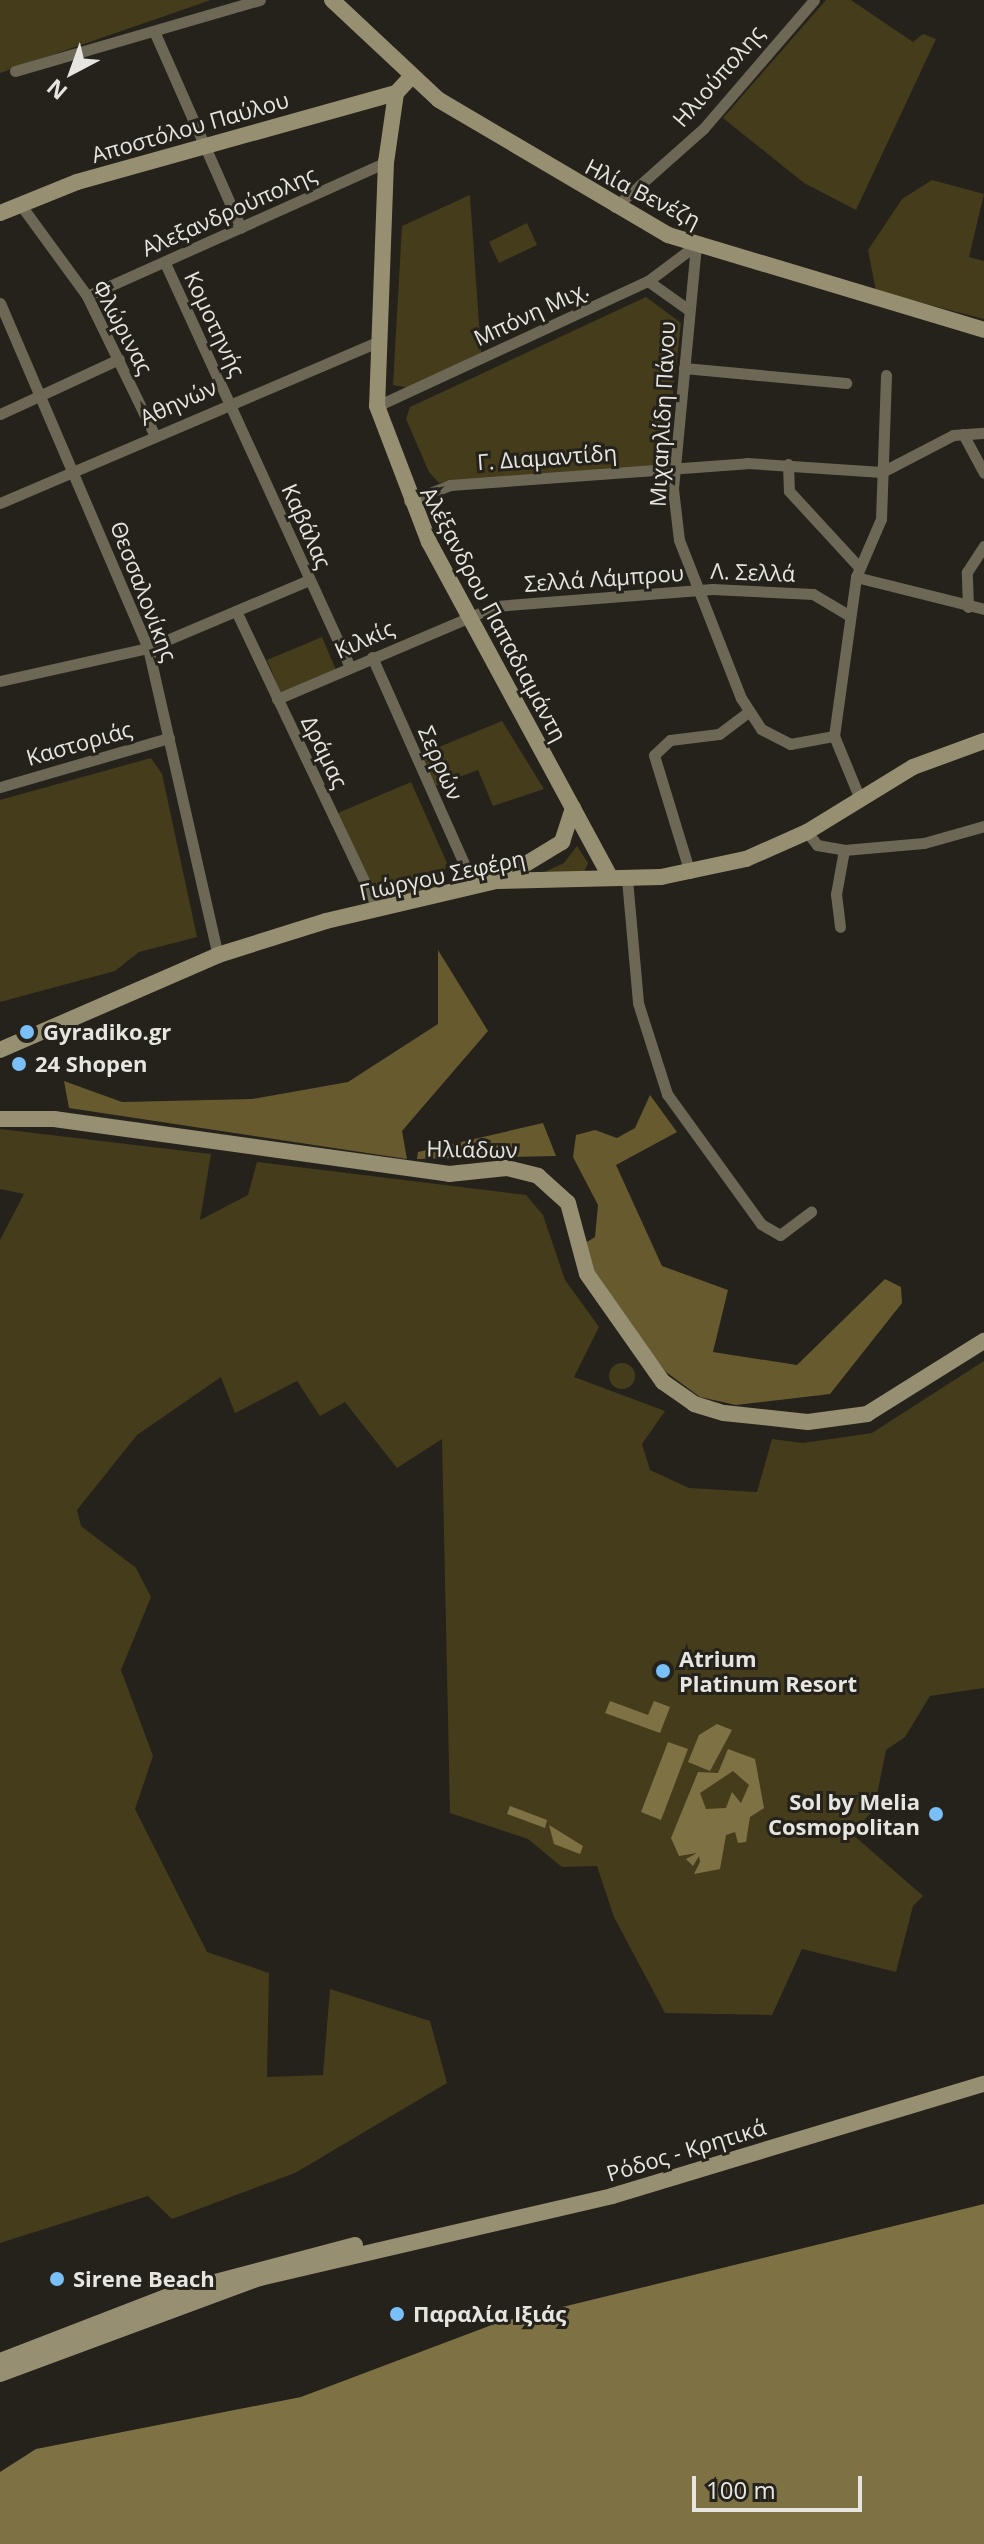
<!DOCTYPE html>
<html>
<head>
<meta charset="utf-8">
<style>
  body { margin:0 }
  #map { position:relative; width:984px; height:2544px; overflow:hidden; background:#24221b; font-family:"Open Sans",sans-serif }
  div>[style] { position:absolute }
  .green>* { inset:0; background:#453c1c }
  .round { border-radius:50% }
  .forest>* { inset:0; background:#665a2e }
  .water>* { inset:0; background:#7e7245 }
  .street>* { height:11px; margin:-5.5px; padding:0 5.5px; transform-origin:5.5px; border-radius:5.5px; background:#6d6855 }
  .secondary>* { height:16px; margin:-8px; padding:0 8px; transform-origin:8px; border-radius:8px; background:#978f71 }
  .dots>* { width:22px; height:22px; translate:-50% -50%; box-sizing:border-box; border:4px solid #24221b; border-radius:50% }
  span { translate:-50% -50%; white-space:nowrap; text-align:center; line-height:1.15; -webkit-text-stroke:6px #24221b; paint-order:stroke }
  .street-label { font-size:22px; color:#e6e5df }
  .poi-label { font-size:22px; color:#e6e5df; font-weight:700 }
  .left { translate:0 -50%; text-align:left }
  .right { translate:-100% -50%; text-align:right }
  .north { position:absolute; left:32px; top:32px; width:80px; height:80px; -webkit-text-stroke:6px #24221b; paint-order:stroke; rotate:221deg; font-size:22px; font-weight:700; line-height:32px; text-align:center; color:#e6e5df }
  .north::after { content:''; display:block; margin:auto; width:28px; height:36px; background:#e6e5df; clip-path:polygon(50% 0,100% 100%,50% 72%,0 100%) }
  .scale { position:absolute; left:692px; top:2476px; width:170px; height:36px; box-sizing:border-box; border:4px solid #e6e5df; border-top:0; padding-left:10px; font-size:24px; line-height:28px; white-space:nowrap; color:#e6e5df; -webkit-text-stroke:6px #24221b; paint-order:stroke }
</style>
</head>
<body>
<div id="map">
  <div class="green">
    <i style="clip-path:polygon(0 0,211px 0,0 73px)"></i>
    <i style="clip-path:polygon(826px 0,851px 0,913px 42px,923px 34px,936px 39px,856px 210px,804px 183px,723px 118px)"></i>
    <i style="clip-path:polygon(932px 180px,984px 194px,969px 257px,984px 261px,984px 319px,876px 291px,868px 250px,902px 199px)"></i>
    <i style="clip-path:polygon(470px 195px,481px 353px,410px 388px,393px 385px,402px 226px)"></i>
    <i style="clip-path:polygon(527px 223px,537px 245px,499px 263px,489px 242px)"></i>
    <i style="clip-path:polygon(646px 297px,681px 323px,665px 465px,439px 483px,429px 472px,406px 419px,410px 407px)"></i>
    <i style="clip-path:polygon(322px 637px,336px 670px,281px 693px,267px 660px)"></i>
    <i style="clip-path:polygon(502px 721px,544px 789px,493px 806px,478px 770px,435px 786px,422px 754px)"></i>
    <i style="clip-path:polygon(151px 758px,162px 774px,197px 937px,139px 952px,115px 971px,0 1002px,0 800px)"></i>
    <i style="clip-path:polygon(411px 782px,447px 863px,439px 887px,380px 903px,338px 813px)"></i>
    <i style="clip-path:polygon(577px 846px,588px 863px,584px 872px,540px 874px,564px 863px)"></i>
    <i style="clip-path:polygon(0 1129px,211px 1154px,200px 1220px,248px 1195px,257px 1162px,526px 1195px,543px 1215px,565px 1280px,599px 1327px,574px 1377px,665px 1411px,642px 1444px,650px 1470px,689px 1488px,757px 1492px,772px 1439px,803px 1443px,872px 1433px,984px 1361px,984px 1688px,930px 1696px,905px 1737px,886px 1750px,874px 1810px,851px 1833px,923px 1896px,913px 1906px,896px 1972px,802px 1949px,772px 2015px,665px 2013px,614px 1917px,597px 1866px,562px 1867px,528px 1839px,450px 1813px,442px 1439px,397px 1468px,345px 1402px,320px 1416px,297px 1381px,235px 1413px,221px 1377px,137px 1435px,77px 1510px,81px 1526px,136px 1568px,151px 1597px,121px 1670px,153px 1756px,135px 1809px,207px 1952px,269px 1973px,267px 2077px,323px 2075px,330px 1989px,430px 2021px,447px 2083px,295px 2173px,172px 2219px,148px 2196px,0 2243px,0 1240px,24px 1194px,0 1189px)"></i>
    <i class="round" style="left:609px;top:1363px;width:26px;height:26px"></i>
  </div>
  <div class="forest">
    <i style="clip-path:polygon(438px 950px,488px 1031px,402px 1131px,407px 1159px,69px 1108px,64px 1081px,122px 1102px,252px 1099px,348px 1082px,438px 1024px)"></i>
    <i style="clip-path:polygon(650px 1095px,677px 1132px,616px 1165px,662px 1266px,728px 1290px,713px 1352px,797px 1365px,885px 1279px,901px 1287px,902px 1303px,830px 1394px,736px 1405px,700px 1397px,666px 1372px,592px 1276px,585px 1243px,595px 1237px,598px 1205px,573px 1157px,576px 1135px,595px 1130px,617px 1138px,635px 1128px)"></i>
    <i style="clip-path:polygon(543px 1123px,556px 1156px,417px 1159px,418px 1152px)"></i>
  </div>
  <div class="water">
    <i style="clip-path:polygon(610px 1701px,648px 1715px,654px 1701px,670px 1707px,660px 1733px,605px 1713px)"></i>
    <i style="clip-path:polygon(717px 1724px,732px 1730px,710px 1771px,688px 1762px,699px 1735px)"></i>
    <i style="clip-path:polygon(668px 1742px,688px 1749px,661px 1820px,641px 1812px)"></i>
    <i style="clip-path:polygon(evenodd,728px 1749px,755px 1759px,764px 1808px,750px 1817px,746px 1842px,738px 1843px,735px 1832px,726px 1835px,720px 1869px,694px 1874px,700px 1862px,699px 1856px,693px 1866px,686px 1859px,697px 1853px,679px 1856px,671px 1838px,698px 1772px,718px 1773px,728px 1749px,733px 1771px,749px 1785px,741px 1803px,732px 1792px,726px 1808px,706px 1809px,700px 1793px,733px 1771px)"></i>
    <i style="clip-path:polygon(510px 1806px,547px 1820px,545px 1828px,507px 1814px)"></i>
    <i style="clip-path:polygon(549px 1825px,583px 1846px,580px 1854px,554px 1844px)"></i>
    <i style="clip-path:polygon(984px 2204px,984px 2544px,0 2544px,0 2472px,36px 2449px,301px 2397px,497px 2323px)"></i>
  </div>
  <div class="street">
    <i style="left:154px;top:31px;width:215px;rotate:66.2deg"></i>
    <i style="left:15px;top:71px;width:255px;rotate:-16.2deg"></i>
    <i style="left:20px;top:204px;width:114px;rotate:53.9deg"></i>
    <i style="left:87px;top:296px;width:153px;rotate:64.1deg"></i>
    <i style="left:615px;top:207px;width:118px;rotate:-41.6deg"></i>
    <i style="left:703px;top:129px;width:170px;rotate:-49.3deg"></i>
    <i style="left:696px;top:245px;width:245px;rotate:95.4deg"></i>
    <i style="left:673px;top:489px;width:51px;rotate:83.3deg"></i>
    <i style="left:679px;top:540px;width:170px;rotate:68.6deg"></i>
    <i style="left:741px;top:698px;width:37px;rotate:57deg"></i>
    <i style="left:761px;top:729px;width:33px;rotate:27deg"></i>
    <i style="left:790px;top:744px;width:45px;rotate:-10.3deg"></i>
    <i style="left:165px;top:263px;width:444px;rotate:65.4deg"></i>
    <i style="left:648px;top:281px;width:50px;rotate:35.3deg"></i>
    <i style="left:87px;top:296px;width:328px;rotate:-24.1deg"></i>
    <i style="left:0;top:303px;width:375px;rotate:66.8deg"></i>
    <i style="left:148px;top:648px;width:315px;rotate:77.2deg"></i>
    <i style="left:684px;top:368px;width:163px;rotate:5.3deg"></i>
    <i style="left:377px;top:406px;width:298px;rotate:-24.8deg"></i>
    <i style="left:648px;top:281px;width:60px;rotate:-36.9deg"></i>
    <i style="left:0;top:414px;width:131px;rotate:-24.8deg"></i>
    <i style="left:963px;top:434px;width:44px;rotate:61.7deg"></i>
    <i style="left:788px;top:464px;width:27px;rotate:88deg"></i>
    <i style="left:789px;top:491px;width:103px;rotate:47.4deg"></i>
    <i style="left:409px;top:501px;width:44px;rotate:-21.3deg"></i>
    <i style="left:450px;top:485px;width:298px;rotate:-4.2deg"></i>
    <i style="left:747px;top:463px;width:135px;rotate:3.8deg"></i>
    <i style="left:882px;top:472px;width:80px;rotate:-27.5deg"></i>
    <i style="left:953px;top:435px;width:31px;rotate:-4deg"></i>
    <i style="left:0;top:503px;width:408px;rotate:-23.1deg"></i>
    <i style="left:856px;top:577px;width:132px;rotate:14deg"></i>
    <i style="left:968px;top:607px;width:35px;rotate:-92deg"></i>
    <i style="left:967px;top:572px;width:31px;rotate:-57deg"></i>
    <i style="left:236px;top:611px;width:331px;rotate:64.6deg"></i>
    <i style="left:372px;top:657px;width:251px;rotate:66deg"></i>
    <i style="left:0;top:681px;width:152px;rotate:-12.6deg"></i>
    <i style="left:148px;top:648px;width:175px;rotate:-22.9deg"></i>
    <i style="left:277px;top:699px;width:238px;rotate:-23deg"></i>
    <i style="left:496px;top:606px;width:217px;rotate:-4.5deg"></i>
    <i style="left:712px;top:589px;width:101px;rotate:2.8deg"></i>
    <i style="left:813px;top:594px;width:43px;rotate:30.7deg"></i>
    <i style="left:0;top:787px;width:176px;rotate:-16.2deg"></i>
    <i style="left:860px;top:799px;width:68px;rotate:-112.4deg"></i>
    <i style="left:834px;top:736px;width:161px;rotate:-82.1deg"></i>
    <i style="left:856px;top:577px;width:63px;rotate:-66.7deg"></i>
    <i style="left:881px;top:519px;width:144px;rotate:-88deg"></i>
    <i style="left:807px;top:832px;width:16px;rotate:52deg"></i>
    <i style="left:817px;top:845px;width:27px;rotate:10deg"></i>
    <i style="left:844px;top:850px;width:45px;rotate:100.3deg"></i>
    <i style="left:836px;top:894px;width:33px;rotate:83deg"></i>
    <i style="left:844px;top:850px;width:80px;rotate:-5deg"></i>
    <i style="left:924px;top:843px;width:62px;rotate:-15.8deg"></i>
    <i style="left:690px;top:873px;width:123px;rotate:-107deg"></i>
    <i style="left:654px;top:755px;width:22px;rotate:-43deg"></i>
    <i style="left:670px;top:740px;width:49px;rotate:-7deg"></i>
    <i style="left:719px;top:734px;width:36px;rotate:-37deg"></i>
    <i style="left:627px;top:879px;width:124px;rotate:84.9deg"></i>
    <i style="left:638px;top:1003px;width:96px;rotate:72.3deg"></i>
    <i style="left:667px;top:1094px;width:160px;rotate:54.1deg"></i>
    <i style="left:761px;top:1224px;width:22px;rotate:30deg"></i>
    <i style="left:780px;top:1235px;width:39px;rotate:-37deg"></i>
  </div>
  <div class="secondary">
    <i style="left:332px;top:0;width:146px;rotate:43.1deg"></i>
    <i style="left:439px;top:100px;width:266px;rotate:30.5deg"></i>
    <i style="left:668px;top:235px;width:330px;rotate:16.7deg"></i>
    <i style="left:411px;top:77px;width:22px;rotate:133deg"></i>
    <i style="left:396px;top:93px;width:70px;rotate:98.2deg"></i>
    <i style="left:386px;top:162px;width:244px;rotate:92.1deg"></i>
    <i style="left:377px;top:406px;width:146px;rotate:69.1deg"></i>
    <i style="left:429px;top:542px;width:382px;rotate:61.6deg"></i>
    <i style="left:0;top:213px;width:83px;rotate:-21.9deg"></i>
    <i style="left:77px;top:182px;width:331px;rotate:-15.6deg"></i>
    <i style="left:506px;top:876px;width:66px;rotate:-31.3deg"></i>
    <i style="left:562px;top:842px;width:36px;rotate:-72deg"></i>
    <i style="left:0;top:1050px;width:238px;rotate:-23.5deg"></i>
    <i style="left:218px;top:955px;width:113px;rotate:-17.5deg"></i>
    <i style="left:326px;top:921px;width:176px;rotate:-13.2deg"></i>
    <i style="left:497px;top:881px;width:164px;rotate:-1.4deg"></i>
    <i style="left:661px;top:877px;width:87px;rotate:-12deg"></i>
    <i style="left:746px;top:859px;width:67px;rotate:-23.9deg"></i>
    <i style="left:807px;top:832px;width:124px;rotate:-31.5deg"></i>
    <i style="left:913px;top:767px;width:76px;rotate:-20.1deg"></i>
    <i style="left:0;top:1119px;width:54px"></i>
    <i style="left:54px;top:1119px;width:399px;rotate:7.9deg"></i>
    <i style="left:449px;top:1174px;width:58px;rotate:-5.9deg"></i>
    <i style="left:507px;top:1168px;width:32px;rotate:14deg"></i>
    <i style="left:538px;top:1176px;width:40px;rotate:42deg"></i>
    <i style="left:568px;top:1203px;width:73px;rotate:75deg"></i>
    <i style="left:587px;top:1274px;width:132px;rotate:54.9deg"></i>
    <i style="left:663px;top:1382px;width:38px;rotate:35deg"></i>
    <i style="left:694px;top:1404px;width:31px;rotate:17deg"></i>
    <i style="left:724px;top:1413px;width:84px;rotate:6.1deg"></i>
    <i style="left:808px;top:1422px;width:60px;rotate:-7.7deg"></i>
    <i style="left:867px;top:1414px;width:138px;rotate:-32deg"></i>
    <i style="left:0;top:2361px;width:194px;rotate:-21.1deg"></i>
    <i style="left:181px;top:2291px;width:180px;rotate:-14.8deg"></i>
    <i style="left:0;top:2374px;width:277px;rotate:-20.3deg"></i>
    <i style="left:260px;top:2278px;width:361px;rotate:-13.1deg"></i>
    <i style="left:612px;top:2196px;width:388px;rotate:-16.8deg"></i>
  </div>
  <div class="dots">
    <i style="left:27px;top:1032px;background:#79bff8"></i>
    <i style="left:19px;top:1064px;background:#79bff8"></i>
    <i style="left:663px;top:1671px;background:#79bff8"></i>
    <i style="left:936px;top:1814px;background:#79bff8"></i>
    <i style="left:57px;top:2279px;background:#79bff8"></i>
    <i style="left:397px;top:2314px;background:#79bff8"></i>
  </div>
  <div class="street-label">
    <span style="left:718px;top:76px;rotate:-49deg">Ηλιούπολης</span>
    <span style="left:190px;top:127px;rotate:-16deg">Αποστόλου Παύλου</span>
    <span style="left:643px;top:193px;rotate:27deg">Ηλία Βενέζη</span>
    <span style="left:229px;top:211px;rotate:-24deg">Αλεξανδρούπολης</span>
    <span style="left:531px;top:313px;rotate:-25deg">Μπόνη Μιχ.</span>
    <span style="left:215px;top:324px;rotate:65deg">Κομοτηνής</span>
    <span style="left:123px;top:327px;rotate:62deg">Φλώρινας</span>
    <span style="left:178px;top:402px;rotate:-24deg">Αθηνών</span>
    <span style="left:662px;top:414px;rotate:-87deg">Μιχαηλίδη Πάνου</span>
    <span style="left:547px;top:457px;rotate:-4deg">Γ. Διαμαντίδη</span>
    <span style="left:307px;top:526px;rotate:66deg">Καβάλας</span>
    <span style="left:753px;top:572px;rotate:2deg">Λ. Σελλά</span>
    <span style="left:604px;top:578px;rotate:-4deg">Σελλά Λάμπρου</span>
    <span style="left:144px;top:591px;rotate:69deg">Θεσσαλονίκης</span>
    <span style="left:494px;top:614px;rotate:62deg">Αλέξανδρου Παπαδιαμάντη</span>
    <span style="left:364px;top:639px;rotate:-24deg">Κιλκίς</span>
    <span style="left:79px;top:743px;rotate:-16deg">Καστοριάς</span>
    <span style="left:325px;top:752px;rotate:64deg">Δράμας</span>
    <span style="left:441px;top:763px;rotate:66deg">Σερρών</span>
    <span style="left:442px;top:875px;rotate:-12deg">Γιώργου Σεφέρη</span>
    <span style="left:472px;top:1149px;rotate:1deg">Ηλιάδων</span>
    <span style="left:686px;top:2150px;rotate:-17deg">Ρόδος - Κρητικά</span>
  </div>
  <div class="poi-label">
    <span class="left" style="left:43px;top:1032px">Gyradiko.gr</span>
    <span class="left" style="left:35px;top:1064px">24 Shopen</span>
    <span class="left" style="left:679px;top:1671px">Atrium<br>Platinum Resort</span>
    <span class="right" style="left:920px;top:1814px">Sol by Melia<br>Cosmopolitan</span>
    <span class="left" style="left:73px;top:2279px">Sirene Beach</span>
    <span class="left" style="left:413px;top:2314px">Παραλία Ιξιάς</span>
  </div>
  <div class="north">N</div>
  <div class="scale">100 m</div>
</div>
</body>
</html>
